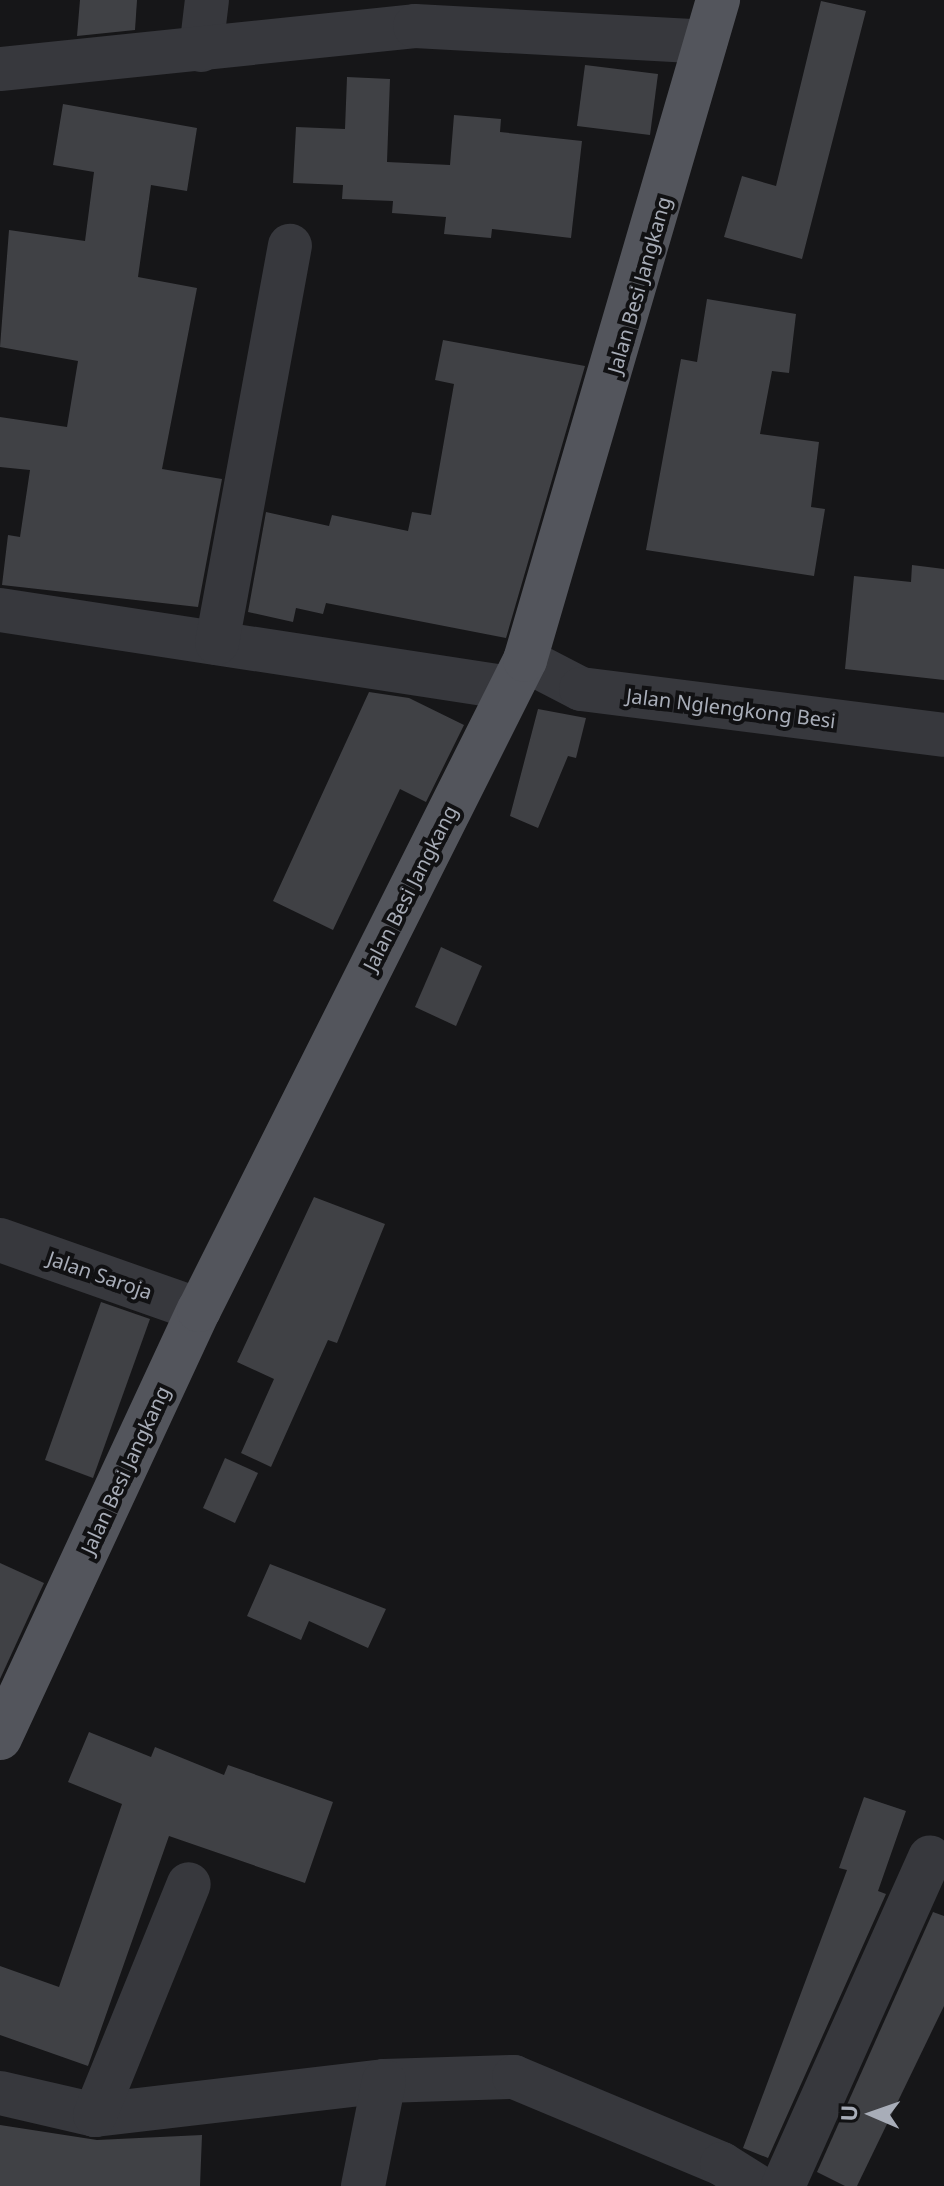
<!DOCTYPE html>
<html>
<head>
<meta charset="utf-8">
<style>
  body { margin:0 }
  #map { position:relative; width:944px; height:2186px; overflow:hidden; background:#161618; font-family:"Noto Sans",sans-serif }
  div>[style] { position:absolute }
  .building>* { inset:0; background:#404145 }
  .minor>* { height:44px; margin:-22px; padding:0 22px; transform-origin:22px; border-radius:22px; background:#37383d }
  .major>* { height:44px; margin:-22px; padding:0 22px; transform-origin:22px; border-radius:22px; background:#53555c }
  span { translate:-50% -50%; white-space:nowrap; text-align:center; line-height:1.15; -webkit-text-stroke:8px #111113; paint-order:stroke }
  .street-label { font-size:20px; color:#a8adb8 }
  .north { position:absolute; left:832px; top:2074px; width:80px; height:80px; -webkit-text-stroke:6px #111113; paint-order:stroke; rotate:272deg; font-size:22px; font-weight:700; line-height:32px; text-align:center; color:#a8adb8 }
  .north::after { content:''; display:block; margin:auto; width:28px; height:36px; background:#a8adb8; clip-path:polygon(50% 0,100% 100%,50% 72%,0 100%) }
</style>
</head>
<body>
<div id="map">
  <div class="building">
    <i style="clip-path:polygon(80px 0,137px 0,135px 30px,77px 36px)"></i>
    <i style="clip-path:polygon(821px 1px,866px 11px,802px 259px,724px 237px,742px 176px,776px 186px)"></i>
    <i style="clip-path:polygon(585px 65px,658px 74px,650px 135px,577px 126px)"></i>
    <i style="clip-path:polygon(347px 77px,390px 79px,387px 162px,450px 165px,454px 115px,501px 119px,500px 132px,582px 141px,571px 238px,492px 229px,491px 238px,444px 234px,446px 217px,392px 213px,393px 201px,342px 199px,343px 185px,293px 183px,296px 127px,345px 129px)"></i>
    <i style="clip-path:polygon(63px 104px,197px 128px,187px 191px,151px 185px,138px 277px,197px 288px,162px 469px,222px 479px,198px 607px,2px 585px,8px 535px,20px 537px,30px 470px,0 467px,0 417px,67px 427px,78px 361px,0 347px,9px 230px,85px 241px,94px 172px,53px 165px)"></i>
    <i style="clip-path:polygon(707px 299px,796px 314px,789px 373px,772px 371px,760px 434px,819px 442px,811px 507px,825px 509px,814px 576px,646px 550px,681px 359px,697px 362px)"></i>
    <i style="clip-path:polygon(443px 340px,585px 366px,506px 638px,326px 603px,323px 614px,296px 608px,293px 622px,248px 612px,266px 512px,329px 526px,332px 515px,408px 531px,412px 512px,431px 515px,454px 384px,435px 380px)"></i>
    <i style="clip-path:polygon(912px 565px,944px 569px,944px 680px,845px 669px,854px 576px,911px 582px)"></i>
    <i style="clip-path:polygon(369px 692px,409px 698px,464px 725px,426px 802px,400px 789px,333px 930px,273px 901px)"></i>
    <i style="clip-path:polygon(538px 709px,586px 718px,576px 758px,568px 756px,538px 828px,510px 816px)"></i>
    <i style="clip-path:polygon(441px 947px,482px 966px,456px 1026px,415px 1007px)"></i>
    <i style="clip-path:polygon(314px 1197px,385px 1224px,337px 1343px,328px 1340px,271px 1467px,241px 1453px,274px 1379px,237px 1362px)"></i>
    <i style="clip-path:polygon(101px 1302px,150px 1319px,93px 1478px,45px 1460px)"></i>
    <i style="clip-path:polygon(225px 1458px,258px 1473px,235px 1523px,203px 1508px)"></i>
    <i style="clip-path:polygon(0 1563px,44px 1583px,0 1679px)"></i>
    <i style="clip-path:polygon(270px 1564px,386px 1609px,368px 1648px,309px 1621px,301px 1640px,247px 1616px)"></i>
    <i style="clip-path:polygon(89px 1732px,151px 1757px,155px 1747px,224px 1775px,228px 1765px,333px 1802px,305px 1883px,169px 1836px,88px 2066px,0 2035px,0 1966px,59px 1987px,122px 1804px,68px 1782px)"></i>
    <i style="clip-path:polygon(864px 1797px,906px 1811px,878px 1891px,886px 1894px,768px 2158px,743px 2148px,847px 1870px,839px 1868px)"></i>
    <i style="clip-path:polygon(933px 1912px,944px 1916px,944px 2006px,857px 2186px,845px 2186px,817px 2172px)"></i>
    <i style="clip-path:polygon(0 2125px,97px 2140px,202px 2135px,200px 2186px,0 2186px)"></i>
  </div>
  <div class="minor">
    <i style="left:201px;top:50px;width:50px;rotate:-83.2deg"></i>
    <i style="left:0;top:69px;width:417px;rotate:-5.9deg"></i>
    <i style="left:415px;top:26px;width:291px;rotate:3.1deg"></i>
    <i style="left:0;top:610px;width:516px;rotate:8.7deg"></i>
    <i style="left:217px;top:643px;width:404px;rotate:-79.6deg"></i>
    <i style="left:525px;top:660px;width:63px;rotate:27.4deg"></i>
    <i style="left:581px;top:689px;width:366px;rotate:7.2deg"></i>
    <i style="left:0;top:1240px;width:211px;rotate:19.4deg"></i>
    <i style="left:0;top:2093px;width:98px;rotate:13deg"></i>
    <i style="left:95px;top:2115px;width:291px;rotate:-6.7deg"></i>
    <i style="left:384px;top:2081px;width:130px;rotate:-1.8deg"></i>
    <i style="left:514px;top:2077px;width:225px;rotate:22.7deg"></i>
    <i style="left:722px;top:2164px;width:41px;rotate:32.2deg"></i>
    <i style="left:95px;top:2115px;width:249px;rotate:-67.9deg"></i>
    <i style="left:363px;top:2186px;width:107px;rotate:-78.7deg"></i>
    <i style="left:783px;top:2186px;width:360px;rotate:-65.9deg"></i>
  </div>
  <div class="major">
    <i style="left:0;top:1738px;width:472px;rotate:-65.1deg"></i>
    <i style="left:199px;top:1310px;width:727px;rotate:-63.36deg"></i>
    <i style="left:525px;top:660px;width:688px;rotate:-73.7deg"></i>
  </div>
  <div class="street-label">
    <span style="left:639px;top:285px;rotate:-74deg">Jalan Besi Jangkang</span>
    <span style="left:731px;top:708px;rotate:7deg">Jalan Nglengkong Besi</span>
    <span style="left:410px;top:888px;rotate:-63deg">Jalan Besi Jangkang</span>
    <span style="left:100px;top:1275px;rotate:19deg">Jalan Saroja</span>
    <span style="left:125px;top:1470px;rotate:-65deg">Jalan Besi Jangkang</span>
  </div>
  <div class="north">U</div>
</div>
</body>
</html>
